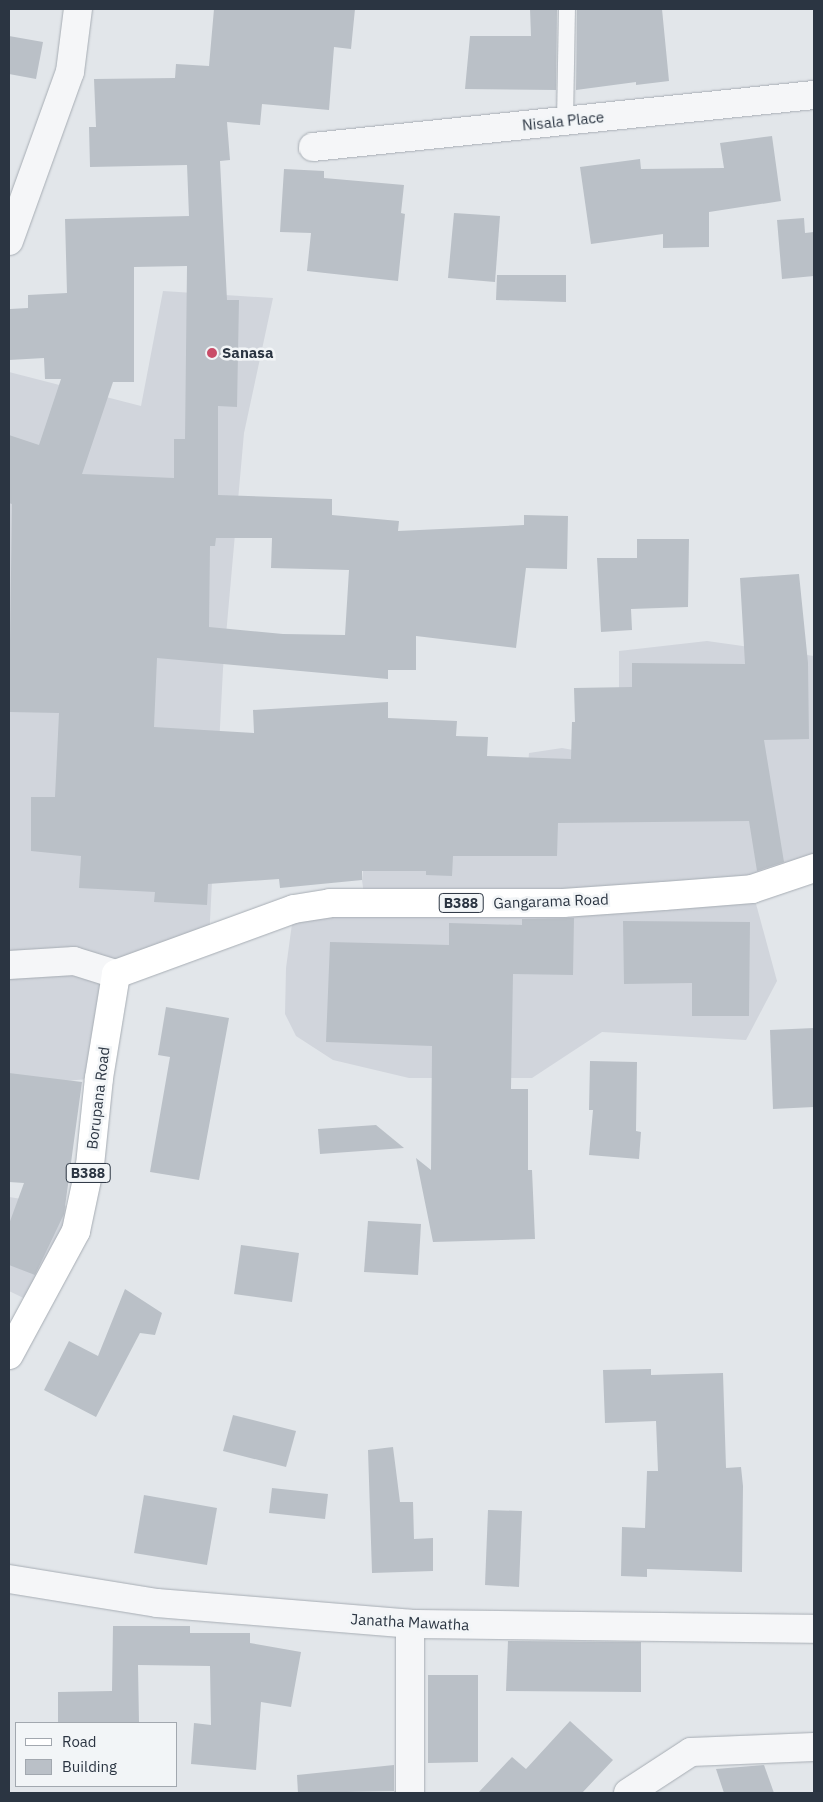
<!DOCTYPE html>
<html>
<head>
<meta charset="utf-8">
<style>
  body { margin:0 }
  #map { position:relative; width:823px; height:1802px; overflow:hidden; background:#e2e6ea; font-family:"IBM Plex Sans",sans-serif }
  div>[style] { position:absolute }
  .built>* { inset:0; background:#d1d5dc }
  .building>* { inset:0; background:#bac0c7 }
  .roads { filter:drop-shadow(0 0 1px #a7adb4) drop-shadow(0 0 1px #a7adb4) }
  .service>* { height:16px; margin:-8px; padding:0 8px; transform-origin:8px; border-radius:8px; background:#f5f6f8 }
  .minor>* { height:28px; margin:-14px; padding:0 14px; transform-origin:14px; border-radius:14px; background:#f5f6f8 }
  .primary>* { height:28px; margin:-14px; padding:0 14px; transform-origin:14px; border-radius:14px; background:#fff }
  .dots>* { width:14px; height:14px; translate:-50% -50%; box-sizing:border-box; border:2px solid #f2f5f7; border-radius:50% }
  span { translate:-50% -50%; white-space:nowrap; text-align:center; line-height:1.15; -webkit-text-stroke:5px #f2f5f7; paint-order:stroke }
  .shield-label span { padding:1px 4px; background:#f2f5f7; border:1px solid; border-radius:4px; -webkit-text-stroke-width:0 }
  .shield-label { font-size:14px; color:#2b3542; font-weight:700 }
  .street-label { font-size:15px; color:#2b3542 }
  .poi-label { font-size:15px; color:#2b3542; font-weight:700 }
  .left { translate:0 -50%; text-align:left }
  .frame { position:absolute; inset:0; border:10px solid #2b3542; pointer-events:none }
  .legend { position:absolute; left:15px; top:1722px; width:162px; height:65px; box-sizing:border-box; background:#f2f5f7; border:1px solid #a2a8af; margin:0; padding:6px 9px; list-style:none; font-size:15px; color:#2b3542 }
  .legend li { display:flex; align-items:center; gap:10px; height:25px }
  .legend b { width:25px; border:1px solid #a2a8af }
</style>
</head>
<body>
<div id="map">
  <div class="built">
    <i style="clip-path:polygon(163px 291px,273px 298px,244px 433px,223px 669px,209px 940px,116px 974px,99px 1078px,9px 1086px,9px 372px,141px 406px)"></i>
    <i style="clip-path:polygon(707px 641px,814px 656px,814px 868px,752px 889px,777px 981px,746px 1040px,602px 1032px,532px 1078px,409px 1078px,333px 1060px,296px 1036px,285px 1014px,286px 968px,294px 909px,365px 902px,362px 880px,367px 834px,525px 805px,529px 753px,562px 748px,590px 753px,619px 764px,619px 651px)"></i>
    <i style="clip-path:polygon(9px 1197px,80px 1208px,36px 1304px,9px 1291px)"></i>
  </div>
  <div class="building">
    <i style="clip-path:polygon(evenodd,214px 9px,355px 9px,351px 49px,334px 47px,329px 110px,262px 104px,260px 125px,227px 122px,230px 160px,220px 161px,227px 300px,239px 300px,237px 407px,218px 406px,218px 495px,332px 499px,332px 515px,399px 521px,398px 531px,524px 525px,524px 515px,568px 516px,567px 569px,526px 568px,516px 648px,416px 636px,416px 670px,388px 670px,388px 679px,157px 658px,154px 727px,254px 733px,253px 710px,388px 702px,388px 718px,457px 721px,456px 736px,488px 737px,487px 756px,571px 759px,572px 722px,575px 722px,574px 688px,632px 687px,632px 663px,745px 664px,740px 578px,799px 574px,808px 663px,809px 739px,764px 740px,784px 862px,757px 871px,749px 821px,558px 823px,557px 856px,453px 856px,452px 876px,426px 875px,426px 871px,362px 871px,362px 880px,280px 888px,279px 879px,208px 884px,207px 905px,154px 902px,155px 892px,79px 888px,81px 856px,31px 851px,31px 797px,55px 797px,59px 713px,9px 712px,12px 504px,9px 503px,9px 435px,39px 445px,61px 379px,45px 379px,44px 358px,9px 360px,10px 309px,28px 308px,28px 295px,67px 293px,65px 219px,189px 216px,187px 165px,90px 167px,89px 127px,96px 127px,94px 79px,175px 78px,176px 64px,209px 66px,214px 9px,187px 266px,185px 439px,174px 439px,174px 478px,82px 474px,113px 382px,134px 382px,134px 267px,187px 266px,214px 9px,216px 538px,272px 538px,271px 568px,349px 570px,345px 635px,283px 634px,209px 627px,210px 546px,215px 546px,216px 538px)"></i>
    <i style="clip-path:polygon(530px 9px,557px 9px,556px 90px,465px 89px,470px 36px,531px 36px)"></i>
    <i style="clip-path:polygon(577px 9px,662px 9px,669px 81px,636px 85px,636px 82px,576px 90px)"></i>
    <i style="clip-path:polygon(9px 36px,43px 42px,36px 79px,9px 74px)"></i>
    <i style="clip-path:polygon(772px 136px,781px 201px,709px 212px,709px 247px,663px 248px,663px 234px,591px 244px,580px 167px,640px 159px,641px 169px,724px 168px,720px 143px)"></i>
    <i style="clip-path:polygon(284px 169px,324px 171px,324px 178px,404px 185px,401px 213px,405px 214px,398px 281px,307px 271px,311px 233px,280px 232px)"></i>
    <i style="clip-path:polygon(454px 213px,500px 216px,495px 282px,448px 278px)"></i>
    <i style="clip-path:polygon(804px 218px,805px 233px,814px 232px,814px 276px,782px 279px,777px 220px)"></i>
    <i style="clip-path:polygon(497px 275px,566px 275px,566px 302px,496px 300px)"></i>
    <i style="clip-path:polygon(637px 539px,689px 539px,688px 607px,631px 609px,632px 630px,601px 632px,597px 558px,637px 558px)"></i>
    <i style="clip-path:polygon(574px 918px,573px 975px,513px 974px,511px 1089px,528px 1089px,528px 1170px,532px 1170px,535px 1239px,433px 1242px,416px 1158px,431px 1170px,432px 1046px,326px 1042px,330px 942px,449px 945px,449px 923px,522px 925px,522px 919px)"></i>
    <i style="clip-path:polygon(623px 921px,750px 922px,749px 1016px,692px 1016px,692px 983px,624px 984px)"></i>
    <i style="clip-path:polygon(166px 1007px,229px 1018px,199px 1180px,150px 1172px,170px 1057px,158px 1055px)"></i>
    <i style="clip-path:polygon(814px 1028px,814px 1107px,773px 1109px,770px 1030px)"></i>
    <i style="clip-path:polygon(590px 1061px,637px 1062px,636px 1131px,641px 1132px,639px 1159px,589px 1155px,593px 1110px,589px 1110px)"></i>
    <i style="clip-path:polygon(9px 1073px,82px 1082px,64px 1214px,35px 1275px,9px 1265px,9px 1224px,24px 1183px,9px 1182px)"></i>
    <i style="clip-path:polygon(376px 1125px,404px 1148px,320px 1154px,318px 1129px)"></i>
    <i style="clip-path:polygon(368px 1221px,421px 1224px,418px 1275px,364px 1272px)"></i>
    <i style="clip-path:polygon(241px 1245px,299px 1253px,292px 1302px,234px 1294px)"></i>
    <i style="clip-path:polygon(125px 1289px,162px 1313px,155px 1335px,140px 1333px,96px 1417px,44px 1390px,69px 1341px,98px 1356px)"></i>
    <i style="clip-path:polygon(651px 1369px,651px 1375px,723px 1373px,726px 1468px,741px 1467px,743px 1486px,742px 1572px,647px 1569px,647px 1577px,621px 1576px,622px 1527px,645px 1528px,647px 1471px,658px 1471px,656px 1421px,605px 1423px,603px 1370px)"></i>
    <i style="clip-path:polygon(233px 1415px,296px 1431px,286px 1467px,223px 1451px)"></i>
    <i style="clip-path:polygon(393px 1447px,400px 1502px,413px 1502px,414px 1539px,433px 1538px,433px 1571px,372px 1573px,368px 1450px)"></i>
    <i style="clip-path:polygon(272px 1488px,328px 1494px,325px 1519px,269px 1513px)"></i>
    <i style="clip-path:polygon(144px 1495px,217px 1508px,207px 1565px,134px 1553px)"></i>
    <i style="clip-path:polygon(488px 1510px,522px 1511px,519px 1587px,485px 1585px)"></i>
    <i style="clip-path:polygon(113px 1626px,190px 1626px,190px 1633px,250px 1633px,250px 1643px,301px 1652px,291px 1707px,261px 1702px,256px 1770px,191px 1764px,194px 1723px,211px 1725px,210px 1666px,138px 1665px,139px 1723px,58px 1723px,58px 1692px,112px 1691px)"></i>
    <i style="clip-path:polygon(508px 1641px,641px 1642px,641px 1692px,506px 1691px)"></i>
    <i style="clip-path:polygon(428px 1675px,478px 1675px,478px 1762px,428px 1763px)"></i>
    <i style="clip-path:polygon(570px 1721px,613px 1760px,582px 1793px,478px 1793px,512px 1757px,526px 1769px)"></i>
    <i style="clip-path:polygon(394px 1765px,394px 1791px,298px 1793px,297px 1775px)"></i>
    <i style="clip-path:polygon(764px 1765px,774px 1793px,724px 1793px,716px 1769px)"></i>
  </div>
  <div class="roads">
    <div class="service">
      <i style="left:565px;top:121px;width:112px;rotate:-89deg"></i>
    </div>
    <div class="minor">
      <i style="left:313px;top:147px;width:504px;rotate:-5.93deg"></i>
      <i style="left:9px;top:241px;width:180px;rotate:-70.2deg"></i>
      <i style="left:70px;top:72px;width:64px;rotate:-82.8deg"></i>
      <i style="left:9px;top:965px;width:65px;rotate:-3.5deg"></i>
      <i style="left:74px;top:961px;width:44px;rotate:17.2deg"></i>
      <i style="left:9px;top:1579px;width:150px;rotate:9.2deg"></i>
      <i style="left:157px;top:1603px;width:254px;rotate:4.7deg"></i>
      <i style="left:410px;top:1624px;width:404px;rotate:0.7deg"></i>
      <i style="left:410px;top:1624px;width:169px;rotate:90deg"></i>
      <i style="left:628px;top:1793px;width:75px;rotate:-33.1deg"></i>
      <i style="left:691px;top:1752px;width:123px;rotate:-2.3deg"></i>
    </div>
    <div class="primary">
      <i style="left:9px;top:1355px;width:141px;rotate:-61.6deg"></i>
      <i style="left:76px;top:1231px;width:67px;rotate:-78deg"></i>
      <i style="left:90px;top:1165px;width:87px;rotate:-84.1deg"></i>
      <i style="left:99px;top:1078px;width:105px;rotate:-80.7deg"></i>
      <i style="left:116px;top:974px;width:189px;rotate:-20.1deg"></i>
      <i style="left:294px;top:909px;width:36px;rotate:-9deg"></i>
      <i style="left:330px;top:903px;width:233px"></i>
      <i style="left:563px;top:903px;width:101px;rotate:-4deg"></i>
      <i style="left:664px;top:896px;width:88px;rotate:-4.5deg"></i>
      <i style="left:752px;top:889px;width:65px;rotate:-18.7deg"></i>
    </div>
  </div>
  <div class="dots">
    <i style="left:212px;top:353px;background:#c94d68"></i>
  </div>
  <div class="shield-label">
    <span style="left:461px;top:903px">B388</span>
    <span style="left:88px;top:1173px">B388</span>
  </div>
  <div class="street-label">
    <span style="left:563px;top:121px;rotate:-6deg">Nisala Place</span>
    <span style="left:551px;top:901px;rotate:-2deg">Gangarama Road</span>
    <span style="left:98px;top:1098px;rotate:-83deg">Borupana Road</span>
    <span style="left:410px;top:1622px;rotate:3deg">Janatha Mawatha</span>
  </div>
  <div class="poi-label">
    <span class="left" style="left:222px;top:353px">Sanasa</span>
  </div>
  <div class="frame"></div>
  <ul class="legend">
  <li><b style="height:6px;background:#fff"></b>Road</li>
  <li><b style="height:14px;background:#bac0c7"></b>Building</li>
  </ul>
</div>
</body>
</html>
